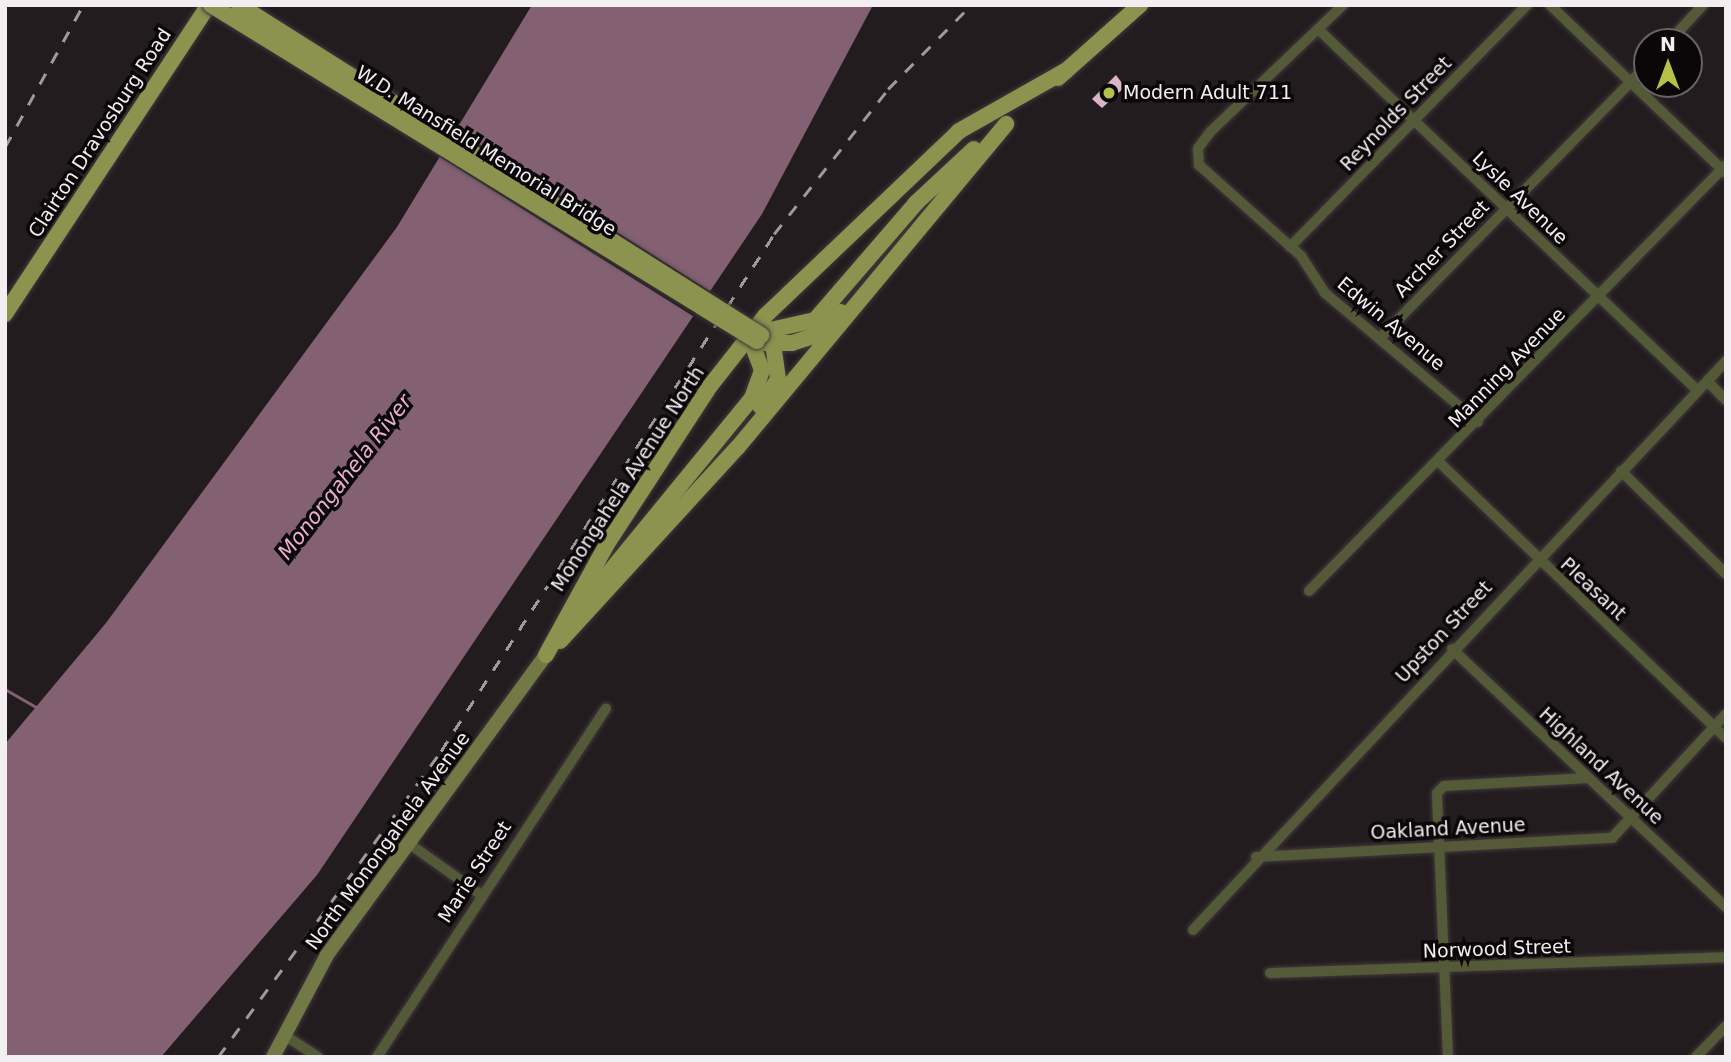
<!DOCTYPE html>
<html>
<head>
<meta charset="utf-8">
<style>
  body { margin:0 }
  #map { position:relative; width:1731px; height:1062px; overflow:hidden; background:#231c1f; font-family:"DejaVu Sans",sans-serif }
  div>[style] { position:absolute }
  .water>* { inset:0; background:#836172 }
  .pier>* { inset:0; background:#231c1f }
  .stream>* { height:2.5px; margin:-1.25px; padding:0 1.25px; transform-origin:1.25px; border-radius:1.25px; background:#836172 }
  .building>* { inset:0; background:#dab5c7 }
  .roads { filter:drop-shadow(0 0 2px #40393c) drop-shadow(0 0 2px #40393c) }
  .minor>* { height:10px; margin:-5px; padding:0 5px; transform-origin:5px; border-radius:5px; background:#545938 }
  .secondary>* { height:14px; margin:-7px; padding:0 7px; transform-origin:7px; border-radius:7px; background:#737945 }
  .primary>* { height:16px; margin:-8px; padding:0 8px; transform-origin:8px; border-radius:8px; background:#8b934e }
  .rail>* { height:2.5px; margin-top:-1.25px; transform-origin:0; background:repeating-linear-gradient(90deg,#a09a9d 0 12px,transparent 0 24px) }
  .bridges { filter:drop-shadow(0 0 2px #40393c) drop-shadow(0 0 2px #40393c) }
  .primary-bridge>* { height:16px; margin:-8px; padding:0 8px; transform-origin:8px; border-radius:8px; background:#8b934e }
  .dots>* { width:19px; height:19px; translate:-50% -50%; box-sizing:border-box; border:4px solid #0a0709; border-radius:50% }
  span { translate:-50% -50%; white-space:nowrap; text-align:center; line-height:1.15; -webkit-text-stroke:7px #0a0709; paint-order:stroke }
  .poi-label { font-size:19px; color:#f3eef1 }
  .left { translate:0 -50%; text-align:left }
  .street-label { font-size:19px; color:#f3eef1 }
  .water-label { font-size:21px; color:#ebafcd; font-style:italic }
  .frame { position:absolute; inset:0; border:7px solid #f3eef1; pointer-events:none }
  .north { position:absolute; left:1633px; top:28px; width:70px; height:70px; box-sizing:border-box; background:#0a0709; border:2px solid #676366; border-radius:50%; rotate:0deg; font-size:19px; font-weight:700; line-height:28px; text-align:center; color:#f3eef1 }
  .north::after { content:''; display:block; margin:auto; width:24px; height:32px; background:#b6c149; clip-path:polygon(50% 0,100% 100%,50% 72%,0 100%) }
</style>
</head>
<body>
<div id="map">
  <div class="water">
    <i style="clip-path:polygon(532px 5px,873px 5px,762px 214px,317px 875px,161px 1057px,5px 1057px,5px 744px,106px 623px,397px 227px)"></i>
  </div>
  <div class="pier">
    <i style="clip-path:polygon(453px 128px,713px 293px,696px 318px,437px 155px)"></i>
  </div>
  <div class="stream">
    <i style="left:5px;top:689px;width:39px;rotate:30deg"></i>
  </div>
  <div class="building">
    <i style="clip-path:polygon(1116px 75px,1125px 87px,1102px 108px,1092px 99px)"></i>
  </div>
  <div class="roads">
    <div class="minor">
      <i style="left:1343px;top:5px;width:182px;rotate:136.3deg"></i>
      <i style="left:1211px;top:131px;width:21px;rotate:127deg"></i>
      <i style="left:1198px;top:148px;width:17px;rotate:87deg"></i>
      <i style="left:1199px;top:165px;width:137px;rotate:41.7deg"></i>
      <i style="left:1301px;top:256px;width:44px;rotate:57deg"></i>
      <i style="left:1325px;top:293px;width:200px;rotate:40.1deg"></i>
      <i style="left:1550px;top:5px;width:243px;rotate:43.7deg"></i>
      <i style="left:1319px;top:30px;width:522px;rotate:43.6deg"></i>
      <i style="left:1669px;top:42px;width:50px;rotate:-47.4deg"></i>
      <i style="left:1290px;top:247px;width:339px;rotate:-45.6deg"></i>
      <i style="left:1380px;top:338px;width:382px;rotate:-45.6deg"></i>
      <i style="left:1707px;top:381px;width:27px;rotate:45deg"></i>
      <i style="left:1439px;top:462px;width:398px;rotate:43.9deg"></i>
      <i style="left:1621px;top:471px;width:147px;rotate:44.4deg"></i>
      <i style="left:1309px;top:591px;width:596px;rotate:-45.61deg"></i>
      <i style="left:1452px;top:649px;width:376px;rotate:43.3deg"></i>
      <i style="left:411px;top:845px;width:85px;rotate:35.4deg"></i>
      <i style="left:1256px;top:857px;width:357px;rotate:-3.1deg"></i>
      <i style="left:1612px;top:838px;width:168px;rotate:-47.4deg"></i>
      <i style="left:1193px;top:930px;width:780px;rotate:-46.87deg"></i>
      <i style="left:1270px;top:973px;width:456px;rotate:-2deg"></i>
      <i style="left:284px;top:1035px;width:40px;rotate:32.9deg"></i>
      <i style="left:377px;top:1057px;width:417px;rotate:-56.7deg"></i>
      <i style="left:1448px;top:1057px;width:264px;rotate:-92.4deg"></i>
      <i style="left:1437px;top:793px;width:10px;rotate:-45deg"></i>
      <i style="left:1444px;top:786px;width:144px;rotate:-3.2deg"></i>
      <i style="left:1696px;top:1057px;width:43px;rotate:-45.9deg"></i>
    </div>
    <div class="secondary">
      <i style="left:273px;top:1057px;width:115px;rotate:-62.1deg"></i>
      <i style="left:327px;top:955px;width:371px;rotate:-53.9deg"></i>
    </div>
    <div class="primary">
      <i style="left:1058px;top:78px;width:110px;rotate:-41.7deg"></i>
      <i style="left:5px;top:314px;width:370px;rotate:-56.6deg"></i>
      <i style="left:766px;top:331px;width:50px;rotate:-12.7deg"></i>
      <i style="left:815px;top:320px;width:155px;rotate:-49.2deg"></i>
      <i style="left:916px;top:203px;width:79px;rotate:-43deg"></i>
      <i style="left:765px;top:343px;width:27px"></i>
      <i style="left:792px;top:343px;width:23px;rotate:-18deg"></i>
      <i style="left:814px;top:336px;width:36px;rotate:-42deg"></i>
      <i style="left:760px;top:406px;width:32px;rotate:-56deg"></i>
      <i style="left:778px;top:379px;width:34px;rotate:-98deg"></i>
      <i style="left:773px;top:345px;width:14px;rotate:-141deg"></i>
      <i style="left:585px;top:602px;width:264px;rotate:-50.7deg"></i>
      <i style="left:752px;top:398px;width:30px;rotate:-70deg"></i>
      <i style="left:762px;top:370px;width:26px;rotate:-111deg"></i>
      <i style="left:560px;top:641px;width:263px;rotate:-47.5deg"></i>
      <i style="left:738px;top:447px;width:420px;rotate:-50.3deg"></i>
      <i style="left:546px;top:655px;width:127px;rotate:-61.2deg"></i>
      <i style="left:607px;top:544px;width:189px;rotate:-56.9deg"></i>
      <i style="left:710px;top:386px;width:89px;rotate:-51.8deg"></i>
      <i style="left:765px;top:316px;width:268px;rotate:-43.6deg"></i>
      <i style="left:959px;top:131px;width:122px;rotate:-29.5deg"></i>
    </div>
  </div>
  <div class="rail">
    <i style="left:5px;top:147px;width:162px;rotate:-61.2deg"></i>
    <i style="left:218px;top:1057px;width:379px;rotate:-53.9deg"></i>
    <i style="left:441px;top:751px;width:615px;rotate:-57.21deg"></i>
    <i style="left:774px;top:234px;width:184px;rotate:-51.8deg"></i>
    <i style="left:888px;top:89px;width:118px;rotate:-45.3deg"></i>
  </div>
  <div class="bridges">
    <div class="primary-bridge">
      <i style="left:211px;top:5px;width:641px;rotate:31.61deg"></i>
      <i style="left:239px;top:5px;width:618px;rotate:32.3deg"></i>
    </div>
  </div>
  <div class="dots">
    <i style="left:1109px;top:93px;background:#b6c149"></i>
  </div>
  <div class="poi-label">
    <span class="left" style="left:1123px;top:93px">Modern Adult 711</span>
  </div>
  <div class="street-label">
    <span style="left:1396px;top:114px;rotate:-46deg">Reynolds Street</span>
    <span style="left:100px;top:133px;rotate:-57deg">Clairton Dravosburg Road</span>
    <span style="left:486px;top:151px;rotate:32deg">W.D. Mansfield Memorial Bridge</span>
    <span style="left:1520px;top:198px;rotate:44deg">Lysle Avenue</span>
    <span style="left:1442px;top:249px;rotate:-46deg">Archer Street</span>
    <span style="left:1391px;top:324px;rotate:40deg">Edwin Avenue</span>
    <span style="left:1507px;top:368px;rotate:-46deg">Manning Avenue</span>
    <span style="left:628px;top:479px;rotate:-57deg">Monongahela Avenue North</span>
    <span style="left:1593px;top:589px;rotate:43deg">Pleasant</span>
    <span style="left:1444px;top:632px;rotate:-47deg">Upston Street</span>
    <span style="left:1601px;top:766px;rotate:43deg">Highland Avenue</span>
    <span style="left:1448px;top:829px;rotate:-3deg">Oakland Avenue</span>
    <span style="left:388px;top:841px;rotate:-54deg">North Monongahela Avenue</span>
    <span style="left:475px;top:872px;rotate:-57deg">Marie Street</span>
    <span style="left:1497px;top:949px;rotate:-2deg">Norwood Street</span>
  </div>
  <div class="water-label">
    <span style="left:345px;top:477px;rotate:-52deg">Monongahela River</span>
  </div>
  <div class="frame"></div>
  <div class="north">N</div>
</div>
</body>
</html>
